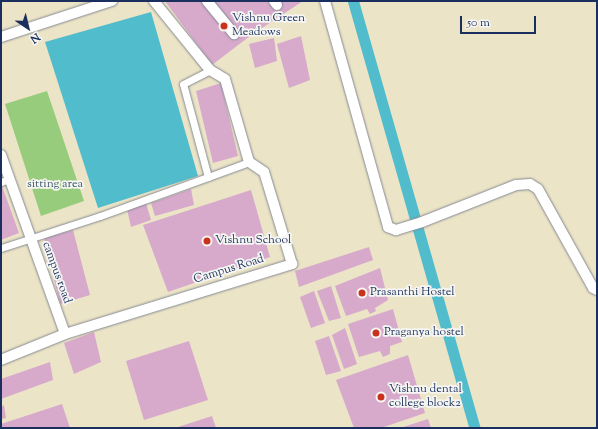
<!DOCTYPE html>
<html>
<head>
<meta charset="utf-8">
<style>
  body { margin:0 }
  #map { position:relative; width:598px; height:429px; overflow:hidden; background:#ece4c7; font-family:"Sorts Mill Goudy",serif }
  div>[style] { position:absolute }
  .green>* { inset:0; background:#97cc7d }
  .water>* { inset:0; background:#51bccc }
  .canal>* { height:11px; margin:-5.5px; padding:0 5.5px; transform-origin:5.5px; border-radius:5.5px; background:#51bccc }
  .building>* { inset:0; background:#d7aacc }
  .roads { filter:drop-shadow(0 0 1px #848a92) drop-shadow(0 0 1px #848a92) }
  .pedestrian>* { height:7px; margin:-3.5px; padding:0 3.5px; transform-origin:3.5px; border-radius:3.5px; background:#fff }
  .minor>* { height:10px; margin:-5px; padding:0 5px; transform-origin:5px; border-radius:5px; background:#fff }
  .dots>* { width:11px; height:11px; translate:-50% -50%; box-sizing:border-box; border:2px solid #f6f6f2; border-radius:50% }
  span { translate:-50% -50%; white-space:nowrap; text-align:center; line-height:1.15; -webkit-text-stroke:3.5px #f6f6f2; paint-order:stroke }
  .poi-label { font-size:12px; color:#1b2f5e }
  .left { translate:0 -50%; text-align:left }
  .park-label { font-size:12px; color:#3a5666 }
  .street-label { font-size:12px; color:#1b2f5e }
  .frame { position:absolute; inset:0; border:2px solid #1b2f5e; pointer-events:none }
  .north { position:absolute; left:8px; top:8px; width:40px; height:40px; -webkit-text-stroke:3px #f6f6f2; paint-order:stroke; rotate:145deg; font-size:11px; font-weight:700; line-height:16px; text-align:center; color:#1b2f5e }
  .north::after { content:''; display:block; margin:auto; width:14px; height:18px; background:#1b2f5e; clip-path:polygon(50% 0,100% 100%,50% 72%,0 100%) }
  .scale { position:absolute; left:460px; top:16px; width:76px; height:18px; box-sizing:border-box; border:2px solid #1b2f5e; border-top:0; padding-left:5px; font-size:12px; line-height:14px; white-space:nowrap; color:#1b2f5e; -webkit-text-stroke:3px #f6f6f2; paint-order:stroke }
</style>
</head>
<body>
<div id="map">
  <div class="green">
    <i style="clip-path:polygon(47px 91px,84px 201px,41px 216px,5px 104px)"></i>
  </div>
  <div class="water">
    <i style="clip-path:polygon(151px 12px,198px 176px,98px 208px,45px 42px)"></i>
  </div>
  <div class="canal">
    <i style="left:353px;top:1px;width:444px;rotate:74.1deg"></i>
  </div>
  <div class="building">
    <i style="clip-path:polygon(165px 1px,303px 1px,250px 36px,212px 65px)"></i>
    <i style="clip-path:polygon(301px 36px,310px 80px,289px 88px,277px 44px)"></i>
    <i style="clip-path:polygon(274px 38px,277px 61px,255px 68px,249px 44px)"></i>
    <i style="clip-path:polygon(221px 83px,238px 156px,213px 163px,196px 91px)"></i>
    <i style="clip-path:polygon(1px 183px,19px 233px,1px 240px)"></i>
    <i style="clip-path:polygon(191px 189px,194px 205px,155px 216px,151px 203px)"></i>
    <i style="clip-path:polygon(251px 190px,270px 257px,168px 292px,143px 225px)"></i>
    <i style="clip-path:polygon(146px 203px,151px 220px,131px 227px,127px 209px)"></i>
    <i style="clip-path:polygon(73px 230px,90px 295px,60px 304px,44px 238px)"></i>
    <i style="clip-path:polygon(369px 247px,373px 260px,299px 287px,295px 271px)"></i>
    <i style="clip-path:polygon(380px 268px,388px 300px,375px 308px,376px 311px,370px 314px,367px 309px,346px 316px,335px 286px)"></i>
    <i style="clip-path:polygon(331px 286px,341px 318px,329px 321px,317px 291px)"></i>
    <i style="clip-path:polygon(314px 291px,325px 323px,311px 328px,300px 297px)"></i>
    <i style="clip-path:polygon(393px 309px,402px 342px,390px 346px,390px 354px,383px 357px,380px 351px,359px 357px,348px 324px)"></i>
    <i style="clip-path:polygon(345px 328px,357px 364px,344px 369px,332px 335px)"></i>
    <i style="clip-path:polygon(94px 332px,101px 362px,74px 374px,64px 343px)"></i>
    <i style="clip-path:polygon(329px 336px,341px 371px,326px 375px,315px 341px)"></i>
    <i style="clip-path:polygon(189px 341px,208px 400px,144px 420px,126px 361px)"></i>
    <i style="clip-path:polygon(408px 355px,425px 413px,381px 428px,354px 428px,336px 380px)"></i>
    <i style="clip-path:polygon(50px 362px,53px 380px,1px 399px,1px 379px)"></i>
    <i style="clip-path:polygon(62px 404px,70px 428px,1px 428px,1px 424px)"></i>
    <i style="clip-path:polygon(4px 405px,6px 418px,1px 419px,1px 407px)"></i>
    <i style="clip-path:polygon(212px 416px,216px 428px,175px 428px)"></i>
    <i style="clip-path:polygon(428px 419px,431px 428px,400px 428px)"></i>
  </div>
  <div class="roads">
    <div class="pedestrian">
      <i style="left:208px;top:177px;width:44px;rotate:-20.1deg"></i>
      <i style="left:1px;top:182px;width:9px;rotate:-21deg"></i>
      <i style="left:1px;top:248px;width:104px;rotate:-17.9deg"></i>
      <i style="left:100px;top:216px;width:115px;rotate:-19.9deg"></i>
      <i style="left:208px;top:177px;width:96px;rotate:-105deg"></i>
      <i style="left:183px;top:84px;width:30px;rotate:-27deg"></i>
    </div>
    <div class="minor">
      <i style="left:207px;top:1px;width:43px;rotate:50.7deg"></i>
      <i style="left:274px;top:1px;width:5px;rotate:53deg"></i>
      <i style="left:325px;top:1px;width:235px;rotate:74.4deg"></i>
      <i style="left:388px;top:227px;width:9px;rotate:21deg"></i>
      <i style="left:396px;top:230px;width:27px;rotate:-17deg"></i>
      <i style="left:422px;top:222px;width:101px;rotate:-21.5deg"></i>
      <i style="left:516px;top:185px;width:14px;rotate:-4deg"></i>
      <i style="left:530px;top:184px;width:9px;rotate:32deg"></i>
      <i style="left:538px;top:189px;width:113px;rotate:60.9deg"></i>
      <i style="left:593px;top:288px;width:4px;rotate:27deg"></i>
      <i style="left:1px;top:37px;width:117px;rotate:-18deg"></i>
      <i style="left:1px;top:155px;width:190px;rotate:70.3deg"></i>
      <i style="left:65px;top:334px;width:69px;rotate:157.9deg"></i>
      <i style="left:65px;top:334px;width:238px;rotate:-17.1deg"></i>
      <i style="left:292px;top:264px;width:96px;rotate:-106.9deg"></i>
      <i style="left:264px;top:172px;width:18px;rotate:-146deg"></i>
      <i style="left:249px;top:162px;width:86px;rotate:-106.1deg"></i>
      <i style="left:225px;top:79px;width:17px;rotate:-149deg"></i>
      <i style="left:210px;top:70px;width:89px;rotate:-129.1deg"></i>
    </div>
  </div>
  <div class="dots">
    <i style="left:224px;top:26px;background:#c8321e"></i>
    <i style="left:207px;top:241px;background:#c8321e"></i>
    <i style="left:362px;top:293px;background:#c8321e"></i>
    <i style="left:376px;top:333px;background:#c8321e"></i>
    <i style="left:381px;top:397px;background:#c8321e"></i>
  </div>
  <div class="poi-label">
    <span class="left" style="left:232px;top:26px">Vishnu Green<br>Meadows</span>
    <span class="left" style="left:215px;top:241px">Vishnu School</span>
    <span class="left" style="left:370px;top:293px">Prasanthi Hostel</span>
    <span class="left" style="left:384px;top:333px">Praganya hostel</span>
    <span class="left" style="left:389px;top:397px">Vishnu dental<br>college block2</span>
  </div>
  <div class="park-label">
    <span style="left:55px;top:185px">sitting area</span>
  </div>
  <div class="street-label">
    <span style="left:229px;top:270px;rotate:-17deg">Campus Road</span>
    <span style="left:56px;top:273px;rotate:70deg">campus road</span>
  </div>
  <div class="frame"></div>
  <div class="north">N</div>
  <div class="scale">50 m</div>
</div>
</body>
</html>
